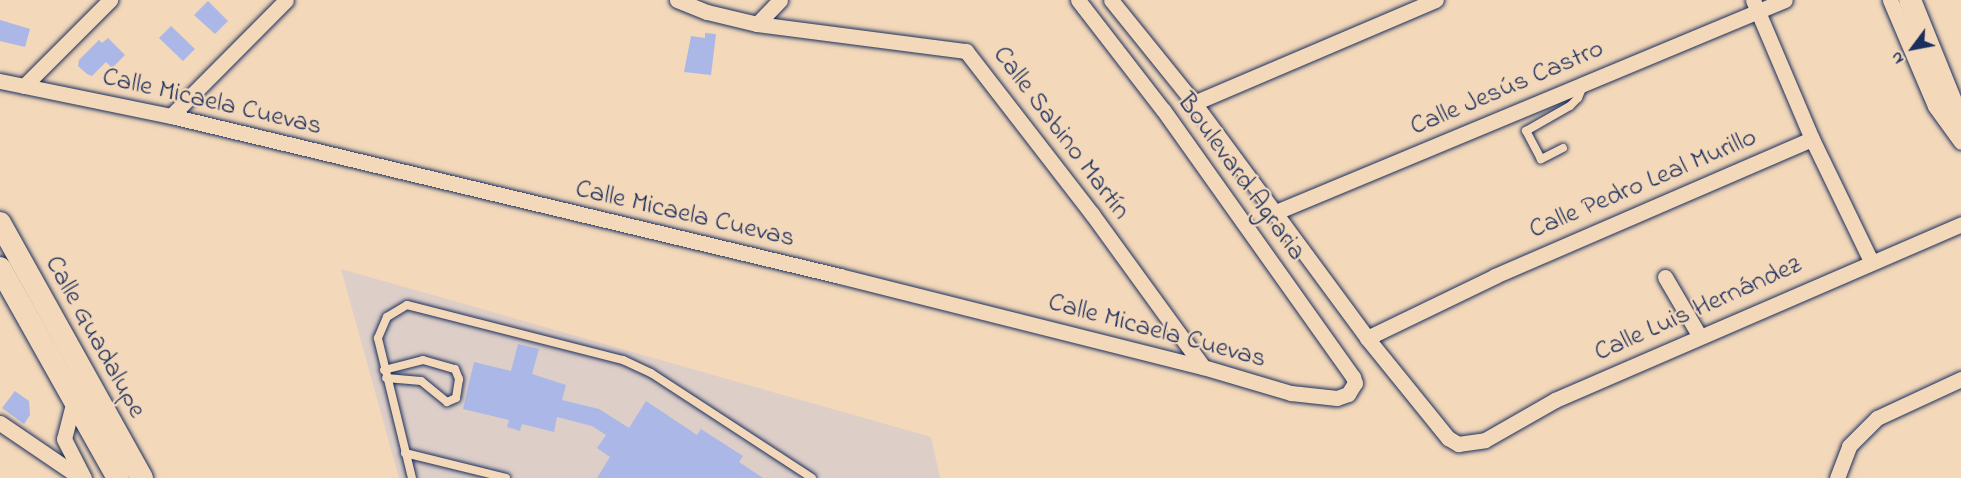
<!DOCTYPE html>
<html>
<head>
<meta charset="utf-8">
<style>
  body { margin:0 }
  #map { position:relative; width:1961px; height:478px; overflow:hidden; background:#f3d8ba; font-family:"Indie Flower",sans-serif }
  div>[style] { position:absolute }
  .built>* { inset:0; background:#ddcec8 }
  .building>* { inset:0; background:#aab7e7 }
  .roads { filter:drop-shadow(0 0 2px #1b2f5e) drop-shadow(0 0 2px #1b2f5e) }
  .lane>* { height:8px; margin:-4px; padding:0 4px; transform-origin:4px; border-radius:4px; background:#f3d8ba }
  .street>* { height:15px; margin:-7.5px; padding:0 7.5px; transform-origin:7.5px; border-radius:7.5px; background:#f3d8ba }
  .secondary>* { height:22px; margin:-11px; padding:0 11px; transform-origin:11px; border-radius:11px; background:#f3d8ba }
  span { translate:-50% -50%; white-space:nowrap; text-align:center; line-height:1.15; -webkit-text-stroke:4.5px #f3d8ba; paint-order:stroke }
  .street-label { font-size:27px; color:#1b2f5e }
  .north { position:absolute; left:1883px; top:18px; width:60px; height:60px; -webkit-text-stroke:4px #f3d8ba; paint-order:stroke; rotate:238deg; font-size:16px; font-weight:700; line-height:24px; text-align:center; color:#1b2f5e }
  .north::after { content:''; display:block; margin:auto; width:21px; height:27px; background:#1b2f5e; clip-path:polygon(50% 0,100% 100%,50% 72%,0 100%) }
</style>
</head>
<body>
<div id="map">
  <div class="built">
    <i style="clip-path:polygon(341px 269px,931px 437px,940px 478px,399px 478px)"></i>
  </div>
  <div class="building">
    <i style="clip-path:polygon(208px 1px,228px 21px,215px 34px,194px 15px)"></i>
    <i style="clip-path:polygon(0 20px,30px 29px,25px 47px,0 41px)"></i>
    <i style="clip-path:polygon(171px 26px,195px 49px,183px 61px,159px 38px)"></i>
    <i style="clip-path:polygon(705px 33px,716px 34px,711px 75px,684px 72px,691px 36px,705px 38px)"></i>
    <i style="clip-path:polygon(108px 38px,125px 55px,112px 68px,106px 62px,92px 76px,87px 74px,78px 66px,79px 60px,99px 40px,102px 43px)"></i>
    <i style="clip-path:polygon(518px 344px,539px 349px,532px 374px,566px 385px,562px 400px,599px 409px,629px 428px,646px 401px,697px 435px,701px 429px,743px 456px,739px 462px,763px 478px,597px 478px,610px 457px,597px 448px,606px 435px,592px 426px,557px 417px,554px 432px,522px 424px,520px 431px,507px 427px,509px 420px,463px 409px,474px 362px,511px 371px)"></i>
    <i style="clip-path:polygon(15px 391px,29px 401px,30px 415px,24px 424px,2px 408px)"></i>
  </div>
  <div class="roads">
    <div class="lane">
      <i style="left:1563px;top:148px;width:25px;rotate:153deg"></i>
      <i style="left:1541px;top:159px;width:32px;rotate:-118deg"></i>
      <i style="left:1526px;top:131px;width:51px;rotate:-29.6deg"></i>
      <i style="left:1570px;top:106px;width:11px;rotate:-45deg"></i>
      <i style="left:1578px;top:98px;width:13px;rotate:-67deg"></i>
      <i style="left:384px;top:370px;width:40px;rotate:-14.4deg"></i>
      <i style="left:423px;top:360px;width:33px;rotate:16deg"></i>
      <i style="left:455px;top:369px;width:11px;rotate:68deg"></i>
      <i style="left:459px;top:379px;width:19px;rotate:99deg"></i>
      <i style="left:456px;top:398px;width:10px;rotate:156deg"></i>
      <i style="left:447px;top:402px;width:33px;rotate:-141deg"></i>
      <i style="left:421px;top:381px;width:35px;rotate:-175deg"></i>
      <i style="left:405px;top:453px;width:104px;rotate:13.9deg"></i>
      <i style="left:412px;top:478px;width:144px;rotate:-103.7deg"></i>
      <i style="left:378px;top:338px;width:23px;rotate:-67deg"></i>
      <i style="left:387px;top:317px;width:23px;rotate:-31deg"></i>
      <i style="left:407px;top:305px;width:223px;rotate:14.3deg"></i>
      <i style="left:623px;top:360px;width:31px;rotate:25deg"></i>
      <i style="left:651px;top:373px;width:192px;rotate:33.1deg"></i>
    </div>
    <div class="street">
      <i style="left:677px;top:0;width:32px;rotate:22deg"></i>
      <i style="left:707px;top:12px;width:51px;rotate:13.5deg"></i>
      <i style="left:757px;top:24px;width:211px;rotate:7.4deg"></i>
      <i style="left:966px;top:51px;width:206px;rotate:52.3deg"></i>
      <i style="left:1092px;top:214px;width:189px;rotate:54deg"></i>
      <i style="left:1111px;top:0;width:132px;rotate:51.1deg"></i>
      <i style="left:1194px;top:103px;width:292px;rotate:53.6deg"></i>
      <i style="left:1367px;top:338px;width:129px;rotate:51deg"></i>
      <i style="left:1448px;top:438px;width:12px;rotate:31deg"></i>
      <i style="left:1458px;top:444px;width:27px;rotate:-8deg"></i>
      <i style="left:1485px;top:440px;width:81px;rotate:-29.7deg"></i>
      <i style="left:1555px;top:400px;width:443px;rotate:-23.4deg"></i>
      <i style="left:1753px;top:0;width:151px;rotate:67deg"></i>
      <i style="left:1812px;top:139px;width:136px;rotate:64.2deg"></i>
      <i style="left:1890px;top:0;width:115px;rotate:67deg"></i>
      <i style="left:1935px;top:106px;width:44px;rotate:54.2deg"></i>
      <i style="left:757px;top:24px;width:33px;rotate:-46deg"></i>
      <i style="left:0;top:81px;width:175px;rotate:11.6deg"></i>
      <i style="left:171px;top:116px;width:688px;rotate:13.45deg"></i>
      <i style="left:840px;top:276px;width:374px;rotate:14.1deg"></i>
      <i style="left:1203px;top:367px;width:92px;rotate:16.5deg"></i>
      <i style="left:1291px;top:393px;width:46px;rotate:6.2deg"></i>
      <i style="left:1337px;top:398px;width:12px;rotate:-20deg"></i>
      <i style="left:1348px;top:394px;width:13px;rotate:-58deg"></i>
      <i style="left:1355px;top:383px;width:6px;rotate:-108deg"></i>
      <i style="left:1353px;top:377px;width:328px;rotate:-125.4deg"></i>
      <i style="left:1163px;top:110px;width:139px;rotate:-127.7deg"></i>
      <i style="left:24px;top:86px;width:122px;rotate:-45deg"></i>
      <i style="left:1194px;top:103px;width:263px;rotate:-23.1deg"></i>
      <i style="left:171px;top:116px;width:163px;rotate:-45.2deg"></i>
      <i style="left:1276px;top:212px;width:551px;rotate:-22.61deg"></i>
      <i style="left:1665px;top:277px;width:69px;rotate:59.7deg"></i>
      <i style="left:1367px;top:338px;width:142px;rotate:-25.8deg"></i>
      <i style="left:1495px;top:276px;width:345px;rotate:-23.4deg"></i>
      <i style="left:74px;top:400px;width:40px;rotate:104.4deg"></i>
      <i style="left:64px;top:439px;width:44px;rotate:62.9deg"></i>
      <i style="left:0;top:423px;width:98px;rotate:34.2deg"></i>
      <i style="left:1837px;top:478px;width:34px;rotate:-69deg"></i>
      <i style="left:1849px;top:446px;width:40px;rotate:-45deg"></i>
      <i style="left:1877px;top:418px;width:93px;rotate:-24.9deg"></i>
    </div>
    <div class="secondary">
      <i style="left:1910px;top:0;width:136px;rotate:68deg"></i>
      <i style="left:0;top:223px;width:292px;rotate:60.9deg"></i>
      <i style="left:0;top:268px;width:241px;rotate:60.7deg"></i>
    </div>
  </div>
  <div class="street-label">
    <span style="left:1507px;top:88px;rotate:-23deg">Calle Jesús Castro</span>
    <span style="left:212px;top:102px;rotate:13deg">Calle Micaela Cuevas</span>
    <span style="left:1061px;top:133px;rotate:53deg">Calle Sabino Martín</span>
    <span style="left:1241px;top:177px;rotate:54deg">Boulevard Agraria</span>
    <span style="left:1643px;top:184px;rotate:-23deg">Calle Pedro Leal Murillo</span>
    <span style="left:685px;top:214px;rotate:13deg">Calle Micaela Cuevas</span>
    <span style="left:1698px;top:309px;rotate:-24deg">Calle Luis Hernández</span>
    <span style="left:1157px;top:331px;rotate:15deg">Calle Micaela Cuevas</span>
    <span style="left:95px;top:337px;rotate:61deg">Calle Guadalupe</span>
  </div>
  <div class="north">N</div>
</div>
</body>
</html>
